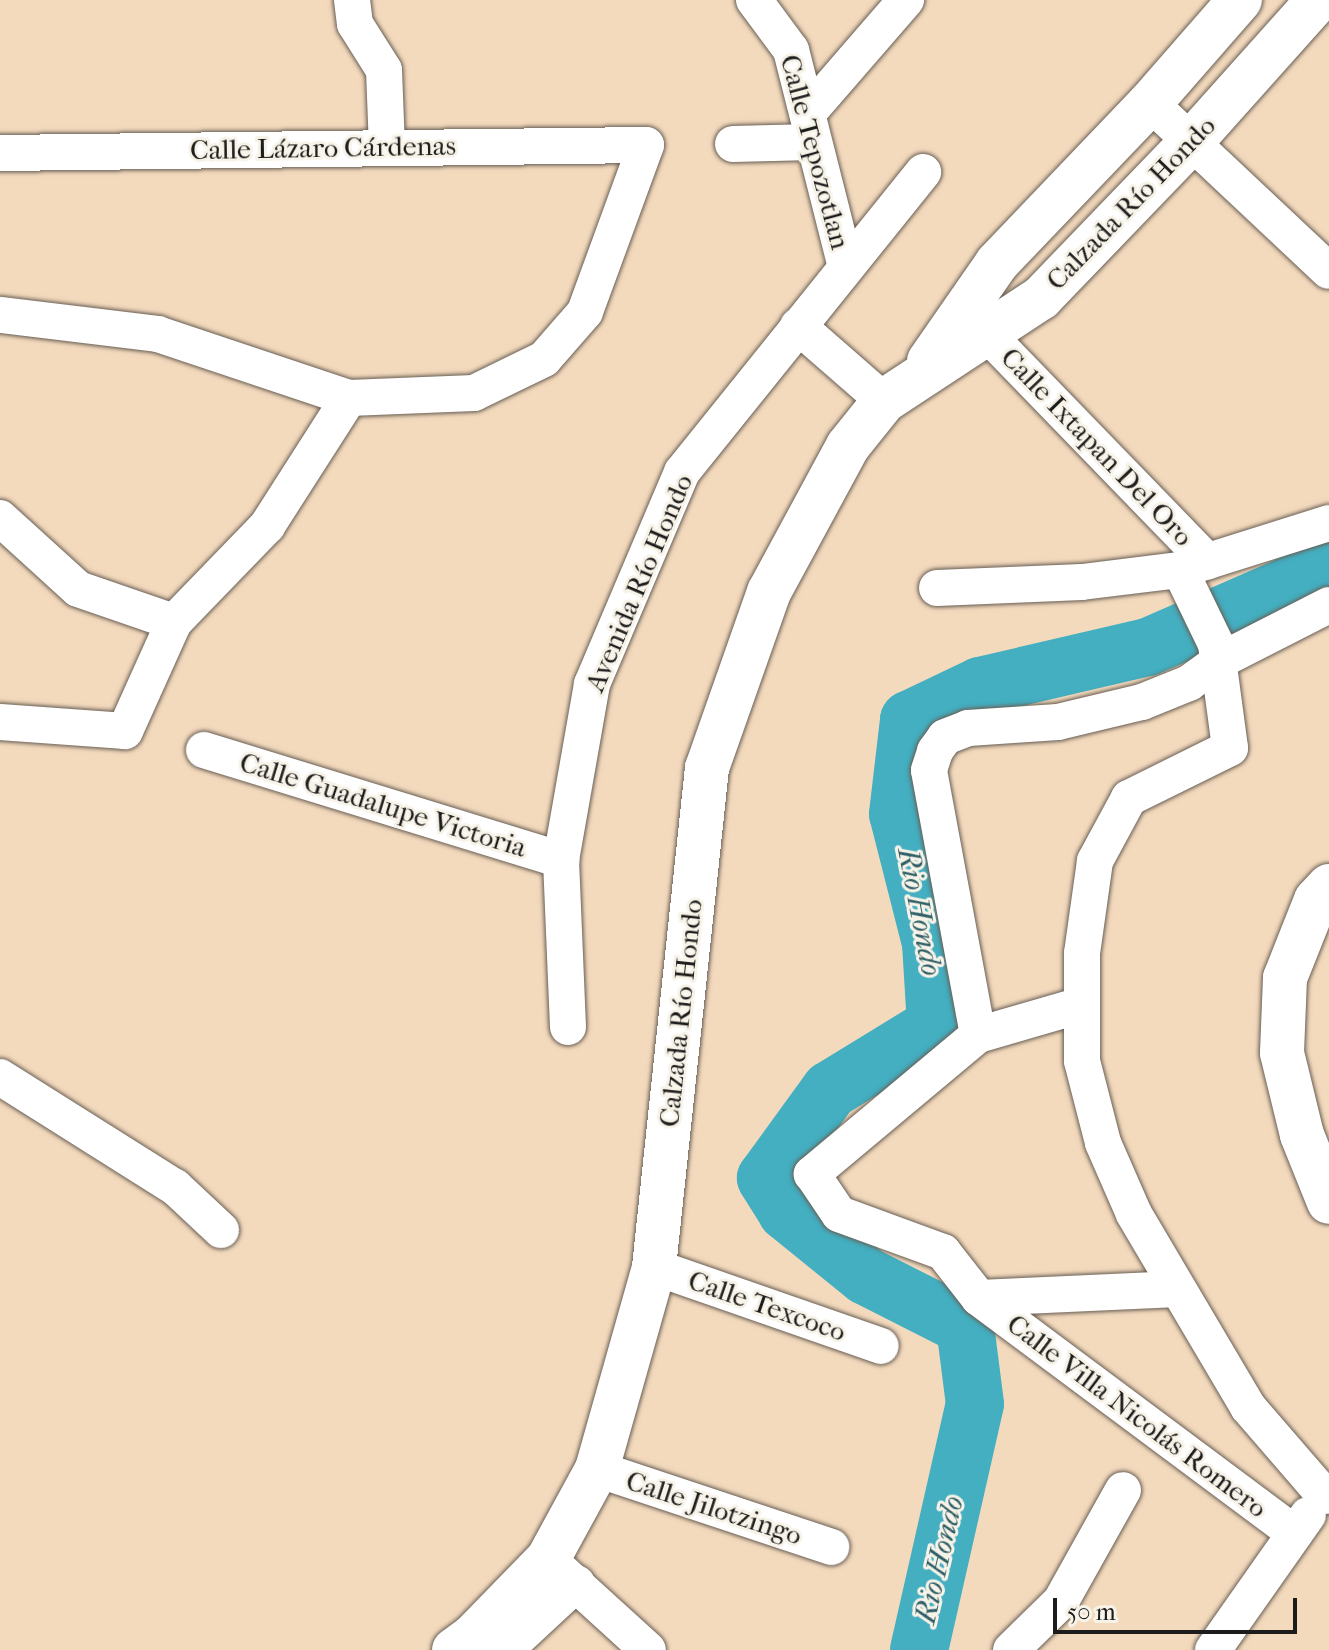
<!DOCTYPE html>
<html>
<head>
<meta charset="utf-8">
<style>
  body { margin:0 }
  #map { position:relative; width:1329px; height:1650px; overflow:hidden; background:#f4dabd; font-family:"IM FELL French Canon",serif }
  div>[style] { position:absolute }
  .river>* { height:58px; margin:-29px; padding:0 29px; transform-origin:29px; border-radius:29px; background:#43afc1 }
  .roads { filter:drop-shadow(0 0 2px #685e54) drop-shadow(0 0 2px #685e54) }
  .minor>* { height:36px; margin:-18px; padding:0 18px; transform-origin:18px; border-radius:18px; background:#fff }
  .major>* { height:44px; margin:-22px; padding:0 22px; transform-origin:22px; border-radius:22px; background:#fff }
  span { translate:-50% -50%; white-space:nowrap; text-align:center; line-height:1.15; -webkit-text-stroke:6px #f7f3e8; paint-order:stroke }
  .street-label { font-size:28px; color:#1c1c1c }
  .water-label { font-size:30px; color:#2e5e66; font-style:italic }
  .scale { position:absolute; left:1053px; top:1598px; width:244px; height:36px; box-sizing:border-box; border:4px solid #1c1c1c; border-top:0; padding-left:10px; font-size:24px; line-height:28px; white-space:nowrap; color:#1c1c1c; -webkit-text-stroke:6px #f7f3e8; paint-order:stroke }
</style>
</head>
<body>
<div id="map">
  <div class="river">
    <i style="left:919px;top:1650px;width:252px;rotate:-77.2deg"></i>
    <i style="left:975px;top:1404px;width:79px;rotate:-97.3deg"></i>
    <i style="left:965px;top:1326px;width:111px;rotate:-153.2deg"></i>
    <i style="left:866px;top:1276px;width:102px;rotate:-141deg"></i>
    <i style="left:787px;top:1212px;width:40px;rotate:-122deg"></i>
    <i style="left:766px;top:1178px;width:109px;rotate:-54deg"></i>
    <i style="left:830px;top:1090px;width:124px;rotate:-31.5deg"></i>
    <i style="left:936px;top:1025px;width:82px;rotate:-93.5deg"></i>
    <i style="left:931px;top:943px;width:133px;rotate:-104.3deg"></i>
    <i style="left:898px;top:814px;width:95px;rotate:-83.3deg"></i>
    <i style="left:909px;top:720px;width:79px;rotate:-25.6deg"></i>
    <i style="left:980px;top:686px;width:172px;rotate:-13.1deg"></i>
    <i style="left:1148px;top:647px;width:197px;rotate:-23.6deg"></i>
  </div>
  <div class="roads">
    <div class="minor">
      <i style="left:352px;top:0;width:24px;rotate:83deg"></i>
      <i style="left:355px;top:24px;width:54px;rotate:57.8deg"></i>
      <i style="left:384px;top:70px;width:77px;rotate:87.8deg"></i>
      <i style="left:754px;top:0;width:62px;rotate:53.5deg"></i>
      <i style="left:791px;top:50px;width:224px;rotate:75.8deg"></i>
      <i style="left:1150px;top:103px;width:245px;rotate:43.2deg"></i>
      <i style="left:808px;top:113px;width:150px;rotate:-49.1deg"></i>
      <i style="left:733px;top:144px;width:80px;rotate:-1.4deg"></i>
      <i style="left:0;top:153px;width:646px;rotate:-0.71deg"></i>
      <i style="left:646px;top:145px;width:178px;rotate:110.1deg"></i>
      <i style="left:585px;top:312px;width:62px;rotate:131.1deg"></i>
      <i style="left:544px;top:359px;width:78px;rotate:154.1deg"></i>
      <i style="left:474px;top:393px;width:125px;rotate:177.7deg"></i>
      <i style="left:349px;top:398px;width:201px;rotate:-161.5deg"></i>
      <i style="left:158px;top:334px;width:159px;rotate:-173.1deg"></i>
      <i style="left:798px;top:326px;width:114px;rotate:41.1deg"></i>
      <i style="left:986px;top:333px;width:318px;rotate:45.9deg"></i>
      <i style="left:0;top:518px;width:105px;rotate:42.3deg"></i>
      <i style="left:78px;top:589px;width:102px;rotate:19deg"></i>
      <i style="left:1180px;top:570px;width:82px;rotate:64.1deg"></i>
      <i style="left:1216px;top:644px;width:105px;rotate:82.3deg"></i>
      <i style="left:1230px;top:748px;width:113px;rotate:153.7deg"></i>
      <i style="left:1129px;top:798px;width:72px;rotate:118.4deg"></i>
      <i style="left:1095px;top:861px;width:93px;rotate:98deg"></i>
      <i style="left:1082px;top:953px;width:108px;rotate:90deg"></i>
      <i style="left:1082px;top:1061px;width:85px;rotate:75.6deg"></i>
      <i style="left:1103px;top:1143px;width:77px;rotate:66.4deg"></i>
      <i style="left:1134px;top:1214px;width:224px;rotate:59.4deg"></i>
      <i style="left:1248px;top:1407px;width:115px;rotate:49.2deg"></i>
      <i style="left:1323px;top:1494px;width:6px;rotate:18deg"></i>
      <i style="left:937px;top:588px;width:145px;rotate:-2.4deg"></i>
      <i style="left:1082px;top:582px;width:99px;rotate:-7deg"></i>
      <i style="left:1180px;top:570px;width:156px;rotate:-17.5deg"></i>
      <i style="left:0;top:722px;width:125px;rotate:4.1deg"></i>
      <i style="left:125px;top:731px;width:120px;rotate:-65.8deg"></i>
      <i style="left:174px;top:622px;width:134px;rotate:-45.9deg"></i>
      <i style="left:267px;top:526px;width:152px;rotate:-57.4deg"></i>
      <i style="left:204px;top:750px;width:374px;rotate:17.1deg"></i>
      <i style="left:1081px;top:1005px;width:107px;rotate:163.8deg"></i>
      <i style="left:978px;top:1035px;width:217px;rotate:140.1deg"></i>
      <i style="left:812px;top:1174px;width:48px;rotate:56deg"></i>
      <i style="left:839px;top:1214px;width:111px;rotate:20.1deg"></i>
      <i style="left:943px;top:1252px;width:58px;rotate:52deg"></i>
      <i style="left:979px;top:1298px;width:393px;rotate:36.7deg"></i>
      <i style="left:568px;top:1027px;width:167px;rotate:-92.4deg"></i>
      <i style="left:561px;top:860px;width:179px;rotate:-80deg"></i>
      <i style="left:592px;top:684px;width:230px;rotate:-67deg"></i>
      <i style="left:682px;top:472px;width:385px;rotate:-51.2deg"></i>
      <i style="left:978px;top:1035px;width:269px;rotate:-100.5deg"></i>
      <i style="left:929px;top:770px;width:20px;rotate:-72deg"></i>
      <i style="left:935px;top:751px;width:17px;rotate:-54deg"></i>
      <i style="left:945px;top:737px;width:25px;rotate:-21deg"></i>
      <i style="left:968px;top:728px;width:90px;rotate:-3.8deg"></i>
      <i style="left:1058px;top:722px;width:86px;rotate:-13.4deg"></i>
      <i style="left:1142px;top:702px;width:51px;rotate:-22deg"></i>
      <i style="left:1189px;top:683px;width:37px;rotate:-36deg"></i>
      <i style="left:1219px;top:661px;width:123px;rotate:-27deg"></i>
      <i style="left:0;top:1077px;width:207px;rotate:32.2deg"></i>
      <i style="left:175px;top:1187px;width:63px;rotate:43.1deg"></i>
      <i style="left:654px;top:1267px;width:240px;rotate:19.2deg"></i>
      <i style="left:979px;top:1298px;width:199px;rotate:-2.6deg"></i>
      <i style="left:597px;top:1469px;width:247px;rotate:18.4deg"></i>
      <i style="left:548px;top:1559px;width:135px;rotate:42.3deg"></i>
      <i style="left:505px;top:1650px;width:98px;rotate:-42.9deg"></i>
      <i style="left:1011px;top:1650px;width:70px;rotate:-44.4deg"></i>
      <i style="left:1061px;top:1601px;width:127px;rotate:-60.8deg"></i>
      <i style="left:1213px;top:1650px;width:165px;rotate:-54.9deg"></i>
    </div>
    <div class="major">
      <i style="left:929px;top:361px;width:119px;rotate:-55.2deg"></i>
      <i style="left:997px;top:263px;width:221px;rotate:-46.3deg"></i>
      <i style="left:1150px;top:103px;width:137px;rotate:-48.9deg"></i>
      <i style="left:1329px;top:886px;width:19px;rotate:133deg"></i>
      <i style="left:1316px;top:900px;width:84px;rotate:111.7deg"></i>
      <i style="left:1285px;top:978px;width:75px;rotate:92.3deg"></i>
      <i style="left:1282px;top:1053px;width:84px;rotate:76.3deg"></i>
      <i style="left:1302px;top:1135px;width:72px;rotate:68.1deg"></i>
      <i style="left:454px;top:1650px;width:22px;rotate:-36deg"></i>
      <i style="left:472px;top:1637px;width:109px;rotate:-45.7deg"></i>
      <i style="left:548px;top:1559px;width:102px;rotate:-61.4deg"></i>
      <i style="left:597px;top:1469px;width:210px;rotate:-74.2deg"></i>
      <i style="left:654px;top:1267px;width:502px;rotate:-83.94deg"></i>
      <i style="left:707px;top:768px;width:187px;rotate:-70.6deg"></i>
      <i style="left:769px;top:592px;width:166px;rotate:-61.6deg"></i>
      <i style="left:848px;top:446px;width:58px;rotate:-51.3deg"></i>
      <i style="left:884px;top:401px;width:188px;rotate:-33.3deg"></i>
      <i style="left:1041px;top:298px;width:218px;rotate:-46.1deg"></i>
      <i style="left:1192px;top:141px;width:189px;rotate:-48.2deg"></i>
    </div>
  </div>
  <div class="street-label">
    <span style="left:323px;top:148px;rotate:-1deg">Calle Lázaro Cárdenas</span>
    <span style="left:815px;top:152px;rotate:75deg">Calle Tepozotlan</span>
    <span style="left:1131px;top:203px;rotate:-46deg">Calzada Río Hondo</span>
    <span style="left:1097px;top:447px;rotate:46deg">Calle Ixtapan Del Oro</span>
    <span style="left:639px;top:583px;rotate:-67deg">Avenida Río Hondo</span>
    <span style="left:383px;top:805px;rotate:17deg">Calle Guadalupe Victoria</span>
    <span style="left:681px;top:1013px;rotate:-84deg">Calzada Río Hondo</span>
    <span style="left:767px;top:1306px;rotate:19deg">Calle Texcoco</span>
    <span style="left:1137px;top:1416px;rotate:37deg">Calle Villa Nicolás Romero</span>
    <span style="left:714px;top:1508px;rotate:18deg">Calle Jilotzingo</span>
  </div>
  <div class="water-label">
    <span style="left:919px;top:912px;rotate:79deg">Rio Hondo</span>
    <span style="left:940px;top:1560px;rotate:-77deg">Rio Hondo</span>
  </div>
  <div class="scale">50 m</div>
</div>
</body>
</html>
